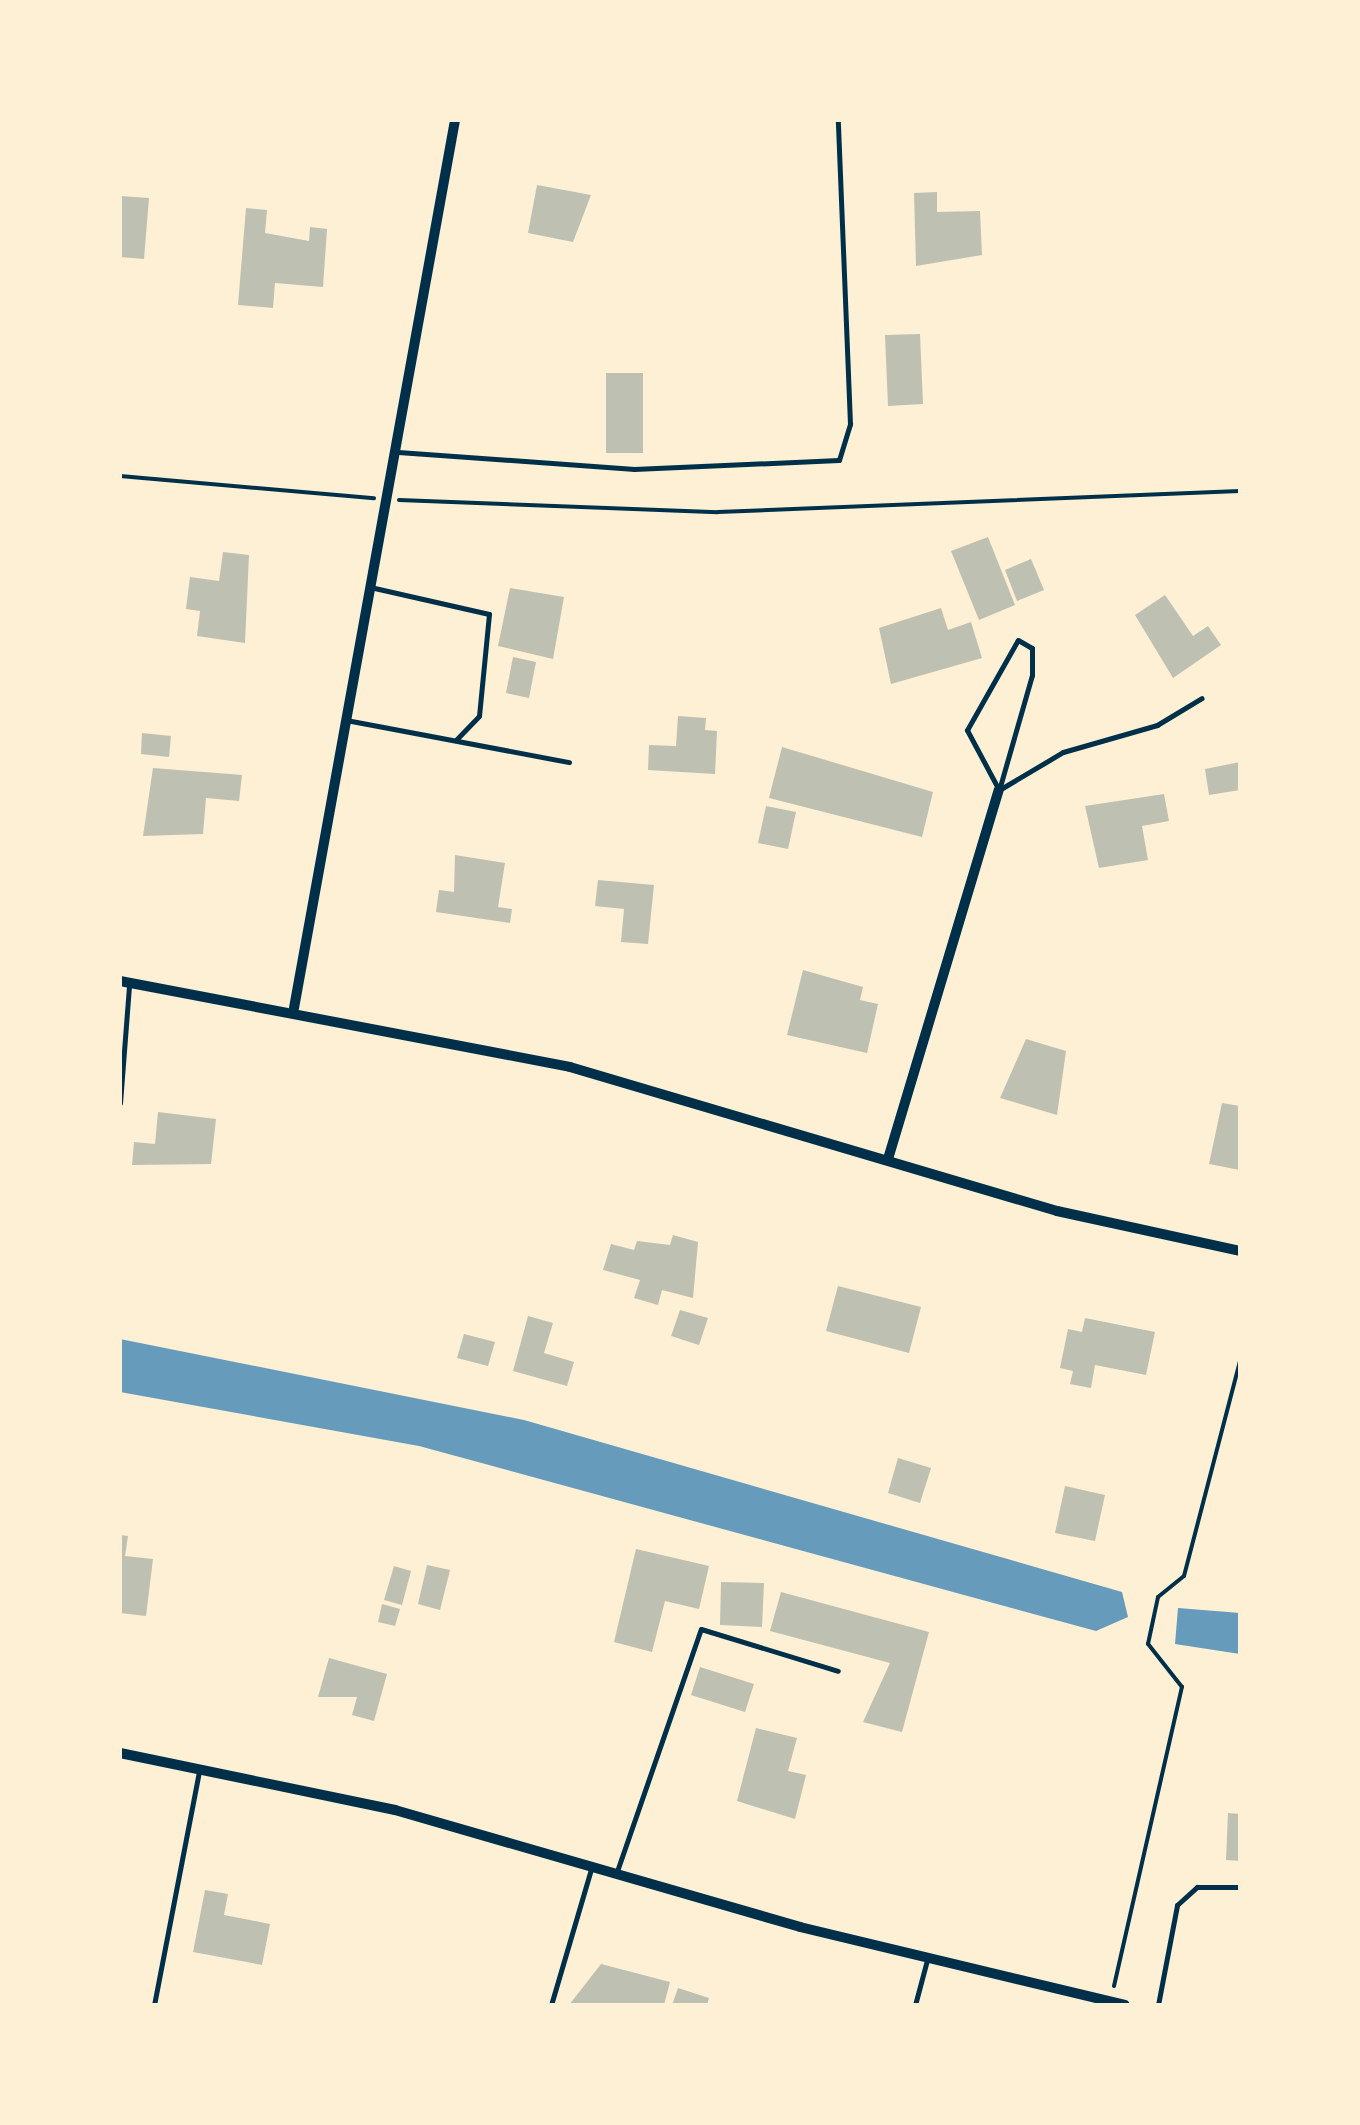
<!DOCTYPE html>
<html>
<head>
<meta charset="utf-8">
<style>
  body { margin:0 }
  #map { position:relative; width:1360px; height:2125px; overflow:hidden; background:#fdf0d5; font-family:"IBM Plex Serif",serif }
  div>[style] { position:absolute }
  .water>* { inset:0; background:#669bbc }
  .building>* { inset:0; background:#bec0b2 }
  .path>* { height:4px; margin:-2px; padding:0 2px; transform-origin:2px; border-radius:2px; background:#003049 }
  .service>* { height:5px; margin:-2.5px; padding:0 2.5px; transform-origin:2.5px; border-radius:2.5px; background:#003049 }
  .minor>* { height:10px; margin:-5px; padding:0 5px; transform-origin:5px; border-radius:5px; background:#003049 }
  span { translate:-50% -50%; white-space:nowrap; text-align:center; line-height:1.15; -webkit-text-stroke:10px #fdf0d5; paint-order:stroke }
  .frame { position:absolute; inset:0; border:122px solid #fdf0d5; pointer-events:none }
</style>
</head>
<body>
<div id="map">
  <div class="water">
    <i style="clip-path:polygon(120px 1339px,524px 1420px,1122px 1592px,1128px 1617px,1096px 1631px,419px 1446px,120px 1392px)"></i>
    <i style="clip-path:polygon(1178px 1608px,1240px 1613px,1240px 1654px,1175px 1644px)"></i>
  </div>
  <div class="building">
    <i style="clip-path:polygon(537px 185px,591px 195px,573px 242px,528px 233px)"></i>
    <i style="clip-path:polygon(937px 192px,937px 212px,980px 211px,982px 255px,916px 266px,914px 193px)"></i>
    <i style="clip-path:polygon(120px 196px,149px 198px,144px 259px,120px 257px)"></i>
    <i style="clip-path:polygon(246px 208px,267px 210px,265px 233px,309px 241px,310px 227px,327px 229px,323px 287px,275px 283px,273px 308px,238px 305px)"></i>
    <i style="clip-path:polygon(920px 334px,923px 404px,888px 406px,885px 335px)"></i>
    <i style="clip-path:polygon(606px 373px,643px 373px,643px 453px,606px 453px)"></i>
    <i style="clip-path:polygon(988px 537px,1015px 605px,979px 620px,951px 551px)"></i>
    <i style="clip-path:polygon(223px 552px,249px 555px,245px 643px,197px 636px,200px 611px,186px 609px,190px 577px,219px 581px)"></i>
    <i style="clip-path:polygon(1031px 559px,1044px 590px,1017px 601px,1005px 570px)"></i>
    <i style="clip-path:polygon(510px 588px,564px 597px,553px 659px,498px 646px)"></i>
    <i style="clip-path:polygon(1165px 595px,1193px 636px,1208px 626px,1221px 645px,1173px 678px,1135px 615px)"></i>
    <i style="clip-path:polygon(941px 608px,948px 630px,971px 622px,982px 658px,891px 684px,879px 628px)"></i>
    <i style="clip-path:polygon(513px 657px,536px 662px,529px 698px,506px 693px)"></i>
    <i style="clip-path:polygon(678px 716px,706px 718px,705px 730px,717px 731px,715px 774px,648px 770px,649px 745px,676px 746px)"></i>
    <i style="clip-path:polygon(142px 733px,171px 736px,169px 757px,141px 754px)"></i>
    <i style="clip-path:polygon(782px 747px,933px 792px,922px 837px,769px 798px)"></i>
    <i style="clip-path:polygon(1240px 762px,1240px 790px,1209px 795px,1205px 769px)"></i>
    <i style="clip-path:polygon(153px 768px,242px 775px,239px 801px,206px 798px,203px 834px,143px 836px)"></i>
    <i style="clip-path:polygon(1164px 794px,1169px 821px,1142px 826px,1148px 860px,1099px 868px,1085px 806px)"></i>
    <i style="clip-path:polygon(766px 806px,796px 812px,788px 849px,758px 843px)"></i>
    <i style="clip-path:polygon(455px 855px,505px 863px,498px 907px,512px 909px,510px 923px,436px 912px,439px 890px,454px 892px)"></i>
    <i style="clip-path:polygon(598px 880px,654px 885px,648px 944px,621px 942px,624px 909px,595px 906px)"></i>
    <i style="clip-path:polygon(803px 970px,863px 987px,860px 1000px,878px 1004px,867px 1053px,787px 1035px)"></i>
    <i style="clip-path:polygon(1026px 1039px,1066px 1051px,1057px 1115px,1000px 1098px)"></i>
    <i style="clip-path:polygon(1222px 1103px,1240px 1106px,1240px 1170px,1209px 1164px)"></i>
    <i style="clip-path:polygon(158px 1112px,216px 1119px,211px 1164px,132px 1165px,134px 1142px,155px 1144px)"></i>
    <i style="clip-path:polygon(673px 1235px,698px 1242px,693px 1298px,662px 1290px,658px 1305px,634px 1298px,640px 1280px,603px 1270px,611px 1244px,634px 1250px,637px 1241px,670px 1245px)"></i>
    <i style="clip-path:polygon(838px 1286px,921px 1307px,909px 1353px,826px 1331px)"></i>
    <i style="clip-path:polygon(680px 1310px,708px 1318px,699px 1345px,671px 1336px)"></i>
    <i style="clip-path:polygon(528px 1316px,553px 1323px,544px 1353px,574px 1362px,567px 1386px,513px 1371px)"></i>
    <i style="clip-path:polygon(1085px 1318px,1155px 1332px,1146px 1375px,1095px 1365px,1091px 1388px,1070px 1384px,1073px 1371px,1060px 1368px,1068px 1329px,1082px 1332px)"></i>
    <i style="clip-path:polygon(464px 1334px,495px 1342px,488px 1366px,457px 1358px)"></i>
    <i style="clip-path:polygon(898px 1458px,931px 1468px,920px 1503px,888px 1493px)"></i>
    <i style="clip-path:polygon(1065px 1486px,1105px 1495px,1095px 1541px,1055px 1533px)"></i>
    <i style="clip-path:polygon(120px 1535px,128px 1536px,125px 1556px,153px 1559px,146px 1616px,120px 1613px)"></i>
    <i style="clip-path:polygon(636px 1549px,709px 1566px,699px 1609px,665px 1601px,652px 1652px,614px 1642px)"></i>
    <i style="clip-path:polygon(427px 1565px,450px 1570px,440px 1610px,418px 1604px)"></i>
    <i style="clip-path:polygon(394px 1566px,411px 1571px,402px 1605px,384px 1600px)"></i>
    <i style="clip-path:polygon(721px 1582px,764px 1583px,762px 1627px,720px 1625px)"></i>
    <i style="clip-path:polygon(781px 1592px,929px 1632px,902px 1732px,863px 1722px,890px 1663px,770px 1631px)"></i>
    <i style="clip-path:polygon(382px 1604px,400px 1609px,395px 1626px,378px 1622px)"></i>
    <i style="clip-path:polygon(329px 1658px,387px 1674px,374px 1721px,352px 1715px,357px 1697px,318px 1697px)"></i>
    <i style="clip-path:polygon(700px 1667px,754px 1684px,745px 1712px,691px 1695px)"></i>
    <i style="clip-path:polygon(756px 1728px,797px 1738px,788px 1771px,806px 1775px,795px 1819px,737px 1801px)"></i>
    <i style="clip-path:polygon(1228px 1813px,1240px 1814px,1240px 1861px,1226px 1860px)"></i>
    <i style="clip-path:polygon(205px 1890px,228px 1894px,224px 1915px,270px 1924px,262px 1965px,193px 1952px)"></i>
    <i style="clip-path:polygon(601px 1964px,670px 1982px,664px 2005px,569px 2005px)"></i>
    <i style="clip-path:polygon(678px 1988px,709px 1998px,707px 2005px,672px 2005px)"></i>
  </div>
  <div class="path">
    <i style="left:120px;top:476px;width:255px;rotate:5deg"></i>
    <i style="left:399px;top:500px;width:319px;rotate:2.2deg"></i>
    <i style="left:718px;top:512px;width:522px;rotate:-2.3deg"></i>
    <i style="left:1114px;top:1986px;width:307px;rotate:-77.2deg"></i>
    <i style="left:1182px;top:1687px;width:55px;rotate:-128.3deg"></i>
    <i style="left:1148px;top:1644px;width:48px;rotate:-78deg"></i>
    <i style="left:1158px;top:1597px;width:33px;rotate:-39deg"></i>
    <i style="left:1184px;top:1576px;width:222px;rotate:-75.4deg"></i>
  </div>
  <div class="service">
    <i style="left:398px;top:452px;width:237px;rotate:4.1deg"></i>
    <i style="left:634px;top:469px;width:205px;rotate:-2.5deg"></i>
    <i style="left:839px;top:460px;width:38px;rotate:-73deg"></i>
    <i style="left:850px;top:424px;width:304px;rotate:-92.3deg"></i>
    <i style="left:370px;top:587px;width:122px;rotate:12.8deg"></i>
    <i style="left:489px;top:614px;width:102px;rotate:95.6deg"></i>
    <i style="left:479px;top:716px;width:33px;rotate:134deg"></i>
    <i style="left:1018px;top:640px;width:16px;rotate:30deg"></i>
    <i style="left:1032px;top:648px;width:27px;rotate:90deg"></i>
    <i style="left:1032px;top:675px;width:120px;rotate:106deg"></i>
    <i style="left:999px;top:790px;width:68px;rotate:-118.1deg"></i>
    <i style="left:967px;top:730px;width:103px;rotate:-60.5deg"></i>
    <i style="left:346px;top:720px;width:227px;rotate:10.7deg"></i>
    <i style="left:999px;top:790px;width:74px;rotate:-30.7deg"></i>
    <i style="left:1063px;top:752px;width:98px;rotate:-16deg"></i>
    <i style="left:1157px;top:725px;width:52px;rotate:-31deg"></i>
    <i style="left:120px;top:1103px;width:118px;rotate:-85.6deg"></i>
    <i style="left:616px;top:1874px;width:259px;rotate:-70.9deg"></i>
    <i style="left:701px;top:1629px;width:143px;rotate:17deg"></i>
    <i style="left:154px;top:2005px;width:237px;rotate:-79.1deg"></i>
    <i style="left:551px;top:2005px;width:142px;rotate:-73.6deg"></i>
    <i style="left:915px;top:2005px;width:47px;rotate:-75.1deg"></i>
    <i style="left:1158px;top:2005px;width:102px;rotate:-79.2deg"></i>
    <i style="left:1177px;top:1905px;width:27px;rotate:-42deg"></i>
    <i style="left:1197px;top:1887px;width:43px"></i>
  </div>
  <div class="minor">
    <i style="left:120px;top:981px;width:458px;rotate:10.8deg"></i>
    <i style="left:570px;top:1067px;width:508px;rotate:16.47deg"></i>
    <i style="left:1057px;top:1211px;width:187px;rotate:12.3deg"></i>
    <i style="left:294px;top:1008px;width:902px;rotate:-79.72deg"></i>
    <i style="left:888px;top:1159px;width:385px;rotate:-73.3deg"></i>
    <i style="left:120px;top:1753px;width:281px;rotate:11.7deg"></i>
    <i style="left:395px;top:1810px;width:422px;rotate:16.1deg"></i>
    <i style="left:800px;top:1927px;width:334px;rotate:13.5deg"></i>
  </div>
  <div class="frame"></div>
</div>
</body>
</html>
